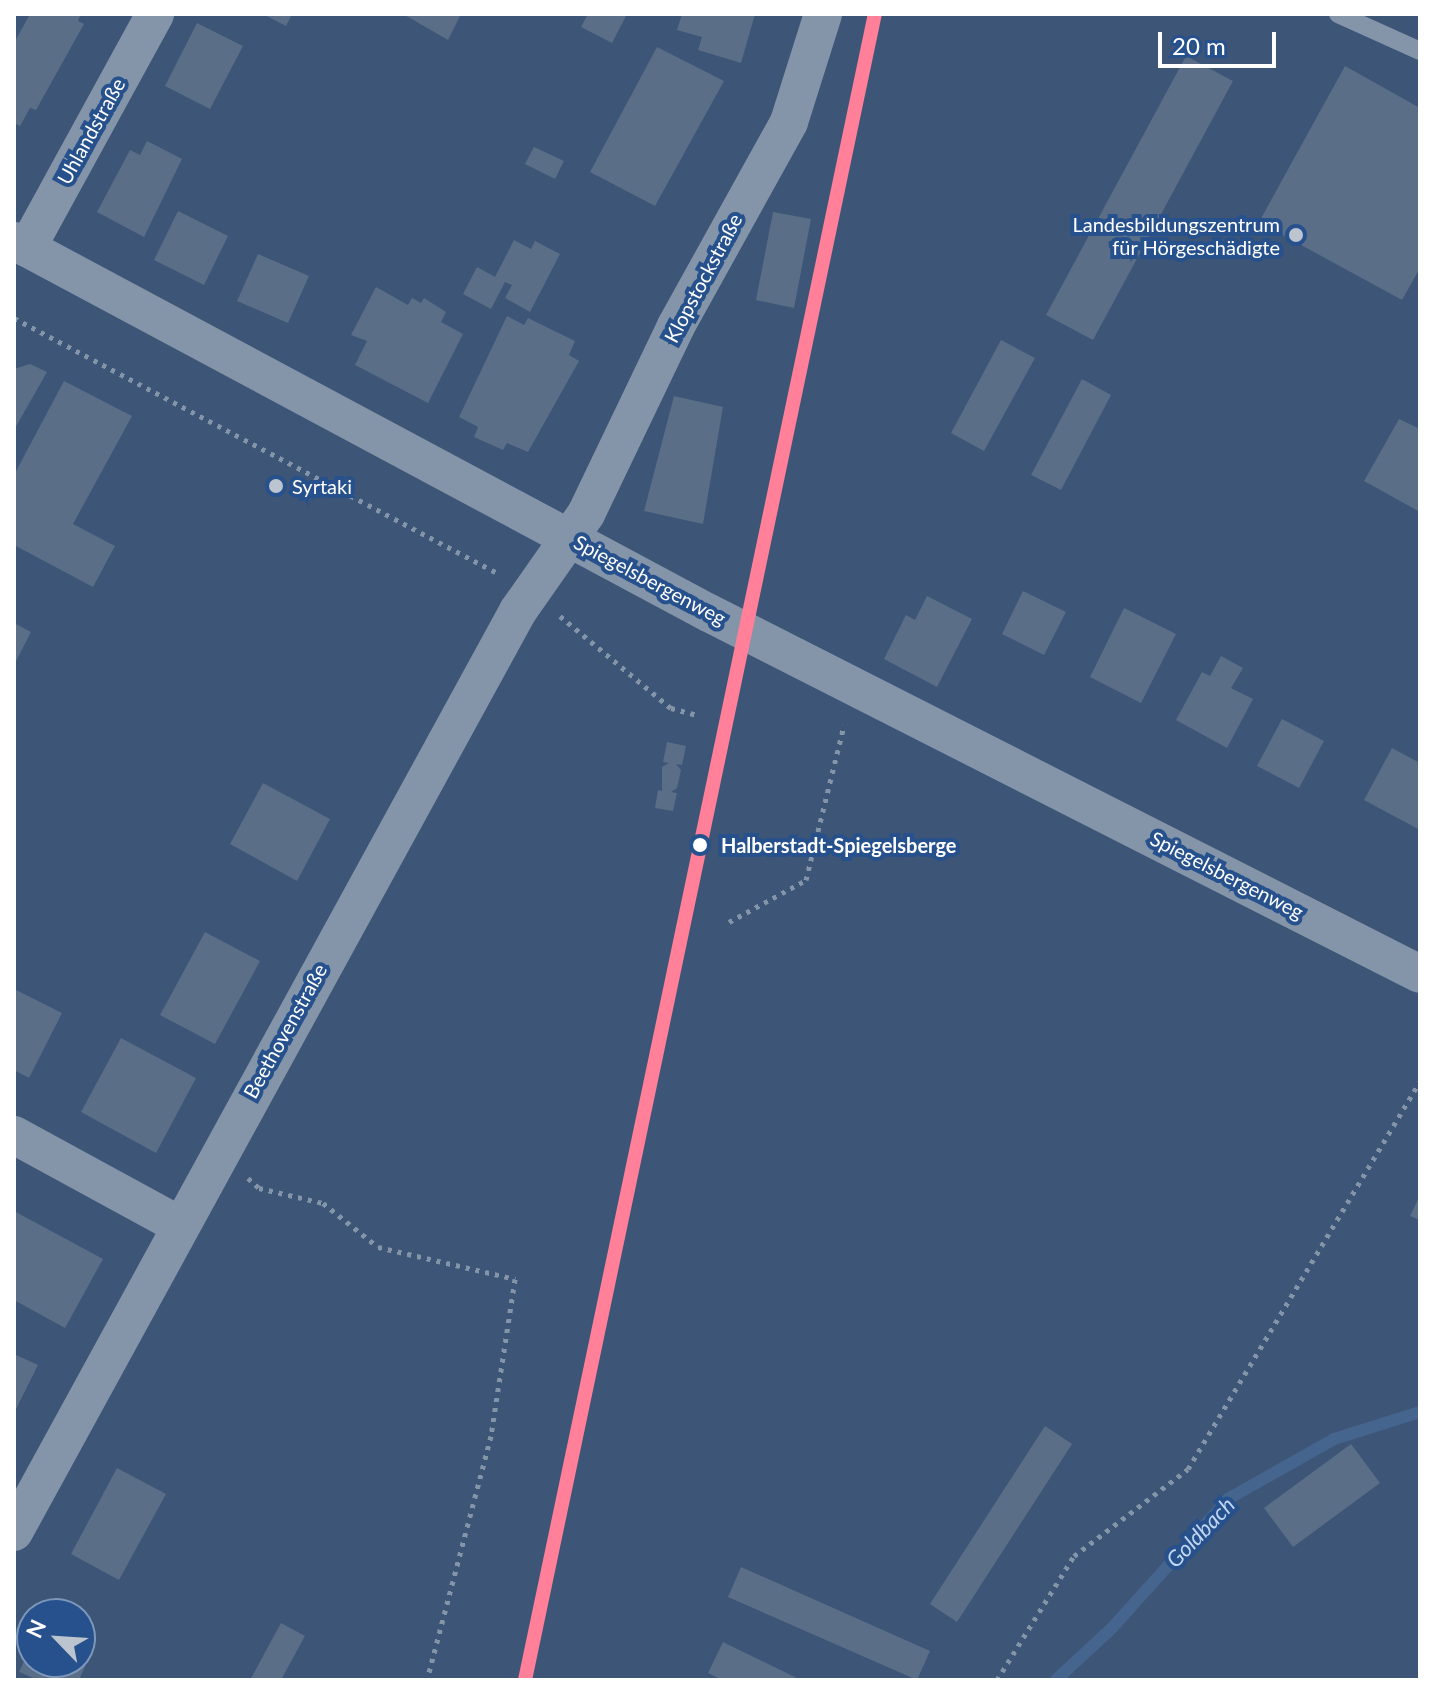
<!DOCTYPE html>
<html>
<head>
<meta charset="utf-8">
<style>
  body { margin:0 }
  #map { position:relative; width:1434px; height:1694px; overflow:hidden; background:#3d5576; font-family:Lato,sans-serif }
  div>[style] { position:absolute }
  .stream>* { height:12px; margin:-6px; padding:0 6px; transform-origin:6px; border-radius:6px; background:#45648e }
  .building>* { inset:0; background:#5b6e88 }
  .path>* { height:5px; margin-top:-2.5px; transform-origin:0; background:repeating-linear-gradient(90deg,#8495a9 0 4px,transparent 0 10px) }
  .lane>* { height:18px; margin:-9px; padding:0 9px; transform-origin:9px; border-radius:9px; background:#8495a9 }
  .street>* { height:38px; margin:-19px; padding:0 19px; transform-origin:19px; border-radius:19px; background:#8495a9 }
  .rail-1>* { height:14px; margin:-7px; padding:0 7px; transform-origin:7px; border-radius:7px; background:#ff8098 }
  .dots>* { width:22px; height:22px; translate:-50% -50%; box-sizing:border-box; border:4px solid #26518d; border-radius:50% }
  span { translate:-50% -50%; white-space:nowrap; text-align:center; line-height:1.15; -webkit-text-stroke:8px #26518d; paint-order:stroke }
  .street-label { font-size:20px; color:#fff }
  .poi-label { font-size:20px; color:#fff }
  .right { translate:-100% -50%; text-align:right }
  .left { translate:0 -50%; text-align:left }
  .stop-label { font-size:20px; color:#fff; font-weight:700 }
  .water-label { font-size:22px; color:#c1d6f2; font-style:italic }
  .frame { position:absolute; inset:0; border:16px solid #fff; pointer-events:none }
  .north { position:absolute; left:16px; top:1598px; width:80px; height:80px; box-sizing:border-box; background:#26518d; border:2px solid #7d97bb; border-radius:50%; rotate:295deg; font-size:22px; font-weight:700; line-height:32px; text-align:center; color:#fff }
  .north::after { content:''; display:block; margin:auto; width:28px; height:36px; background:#bbc4cf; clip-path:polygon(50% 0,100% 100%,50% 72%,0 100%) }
  .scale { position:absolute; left:1158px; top:32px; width:118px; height:36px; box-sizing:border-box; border:4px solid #fff; border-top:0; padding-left:10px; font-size:24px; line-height:28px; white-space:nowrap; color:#fff; -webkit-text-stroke:6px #26518d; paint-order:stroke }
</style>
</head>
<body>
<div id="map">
  <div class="stream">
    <i style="left:1056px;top:1680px;width:76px;rotate:-42.9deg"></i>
    <i style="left:1112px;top:1628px;width:173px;rotate:-48deg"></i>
    <i style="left:1228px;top:1499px;width:122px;rotate:-29.5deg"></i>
    <i style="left:1334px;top:1439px;width:90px;rotate:-17.4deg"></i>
  </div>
  <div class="building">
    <i style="clip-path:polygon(30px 14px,81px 14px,78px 21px,84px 24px,36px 110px,30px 108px,20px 126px,14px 123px,14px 43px)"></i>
    <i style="clip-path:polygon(263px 14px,292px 14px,286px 26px)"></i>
    <i style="clip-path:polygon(403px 14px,461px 14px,448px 40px)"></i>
    <i style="clip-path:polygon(588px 14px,627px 14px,612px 43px,581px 27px)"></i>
    <i style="clip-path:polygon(682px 14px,755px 14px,741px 63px,698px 50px,702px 37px,677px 30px)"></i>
    <i style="clip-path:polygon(197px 23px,243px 46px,210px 109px,165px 86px)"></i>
    <i style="clip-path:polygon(657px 47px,724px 81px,655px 206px,590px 172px)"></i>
    <i style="clip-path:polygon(1186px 56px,1233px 81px,1093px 340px,1046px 315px)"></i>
    <i style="clip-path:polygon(1345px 66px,1420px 108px,1420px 268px,1402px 300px,1259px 222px)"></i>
    <i style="clip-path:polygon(147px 141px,182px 159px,144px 237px,97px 212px,130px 150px,140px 155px)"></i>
    <i style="clip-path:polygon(534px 147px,564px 161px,555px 179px,525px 164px)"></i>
    <i style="clip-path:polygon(178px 211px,228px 236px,204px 285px,154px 260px)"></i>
    <i style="clip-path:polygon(773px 212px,811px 219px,794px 308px,756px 300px)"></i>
    <i style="clip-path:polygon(514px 240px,531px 249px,535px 241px,560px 254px,530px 312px,505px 298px,512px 285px,505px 282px,491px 309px,463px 294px,477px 267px,495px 277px)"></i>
    <i style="clip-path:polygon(258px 254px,309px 276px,288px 323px,237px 301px)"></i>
    <i style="clip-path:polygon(376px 287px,408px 305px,412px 298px,421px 303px,424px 298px,446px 312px,441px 322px,463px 334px,428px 403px,355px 365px,367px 341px,351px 335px)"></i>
    <i style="clip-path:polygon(507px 316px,524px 325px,528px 318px,575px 341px,569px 355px,579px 361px,528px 452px,507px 443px,503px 450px,474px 437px,478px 427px,459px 417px)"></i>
    <i style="clip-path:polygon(1001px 340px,1035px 358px,984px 451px,951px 433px)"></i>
    <i style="clip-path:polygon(30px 364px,47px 372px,14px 430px,14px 369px)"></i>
    <i style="clip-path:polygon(1082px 379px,1111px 395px,1061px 490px,1031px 475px)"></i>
    <i style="clip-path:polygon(64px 381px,132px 416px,73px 524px,115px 546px,93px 587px,14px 545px,14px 475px)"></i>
    <i style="clip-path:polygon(674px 396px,723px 407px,703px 524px,644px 511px)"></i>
    <i style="clip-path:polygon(1399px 419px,1420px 429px,1420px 512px,1364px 481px)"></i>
    <i style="clip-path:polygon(1023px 591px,1066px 612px,1044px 655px,1002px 634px)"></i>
    <i style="clip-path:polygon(927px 596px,972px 619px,937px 687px,884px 659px,906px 615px,915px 620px)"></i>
    <i style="clip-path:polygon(1124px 608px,1176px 634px,1141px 703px,1090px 677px)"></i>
    <i style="clip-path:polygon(14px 623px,31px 632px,14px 665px)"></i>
    <i style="clip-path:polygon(1221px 656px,1243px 668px,1231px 688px,1253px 699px,1227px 748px,1176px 720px,1202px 672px,1210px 676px)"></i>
    <i style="clip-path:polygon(1282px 719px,1324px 741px,1299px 788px,1257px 766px)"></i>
    <i style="clip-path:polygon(667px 742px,686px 746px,682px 765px,676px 764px,681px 770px,677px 788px,671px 792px,677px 793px,673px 811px,655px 808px,658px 790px,662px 791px,662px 767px,669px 763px,663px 762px)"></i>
    <i style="clip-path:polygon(1392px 748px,1420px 763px,1420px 830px,1364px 800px)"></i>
    <i style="clip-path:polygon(263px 783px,330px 819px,297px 881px,230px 844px)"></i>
    <i style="clip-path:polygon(205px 932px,260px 961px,215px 1044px,160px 1015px)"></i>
    <i style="clip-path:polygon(14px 989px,62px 1013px,29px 1078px,14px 1070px)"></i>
    <i style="clip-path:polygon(121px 1038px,196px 1078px,156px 1153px,81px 1112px)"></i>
    <i style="clip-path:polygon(1420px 1195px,1420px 1220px,1410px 1216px)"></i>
    <i style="clip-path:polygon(14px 1211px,103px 1259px,65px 1328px,14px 1300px)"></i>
    <i style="clip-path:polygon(14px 1354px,38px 1365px,14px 1413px)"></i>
    <i style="clip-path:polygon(1045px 1426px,1072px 1444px,957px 1622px,930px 1604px)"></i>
    <i style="clip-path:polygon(1351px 1444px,1380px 1483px,1293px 1547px,1264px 1508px)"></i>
    <i style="clip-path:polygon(117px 1468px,166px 1494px,119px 1580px,71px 1554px)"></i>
    <i style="clip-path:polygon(741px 1567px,930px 1651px,917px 1680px,728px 1597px)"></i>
    <i style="clip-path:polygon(281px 1623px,305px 1636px,281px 1680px,250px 1680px)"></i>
    <i style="clip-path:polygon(80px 1640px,94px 1646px,79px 1680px,38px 1680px,19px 1672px,32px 1644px,32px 1662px,80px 1662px)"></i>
    <i style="clip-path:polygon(723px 1642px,801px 1680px,722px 1680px,708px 1673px)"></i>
  </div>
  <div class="path">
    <i style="left:14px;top:318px;width:548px;rotate:27.83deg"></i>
    <i style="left:560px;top:616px;width:144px;rotate:39.7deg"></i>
    <i style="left:671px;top:708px;width:27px;rotate:15deg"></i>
    <i style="left:729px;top:922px;width:88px;rotate:-28.6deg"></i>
    <i style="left:806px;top:880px;width:160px;rotate:-76.2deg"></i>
    <i style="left:248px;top:1178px;width:15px;rotate:42deg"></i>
    <i style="left:259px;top:1188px;width:66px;rotate:13.2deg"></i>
    <i style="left:323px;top:1203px;width:70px;rotate:38.7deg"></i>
    <i style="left:378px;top:1247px;width:141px;rotate:13.1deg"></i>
    <i style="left:515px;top:1279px;width:159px;rotate:98.7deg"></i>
    <i style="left:491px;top:1436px;width:252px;rotate:104.7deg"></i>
    <i style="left:997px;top:1680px;width:146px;rotate:-58.2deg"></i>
    <i style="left:1074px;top:1556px;width:143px;rotate:-37.3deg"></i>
    <i style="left:1188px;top:1469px;width:451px;rotate:-59.1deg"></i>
  </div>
  <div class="lane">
    <i style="left:1338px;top:14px;width:90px;rotate:24.3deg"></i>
  </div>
  <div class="street">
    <i style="left:14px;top:241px;width:788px;rotate:28.16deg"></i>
    <i style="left:709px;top:613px;width:797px;rotate:26.92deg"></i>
    <i style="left:27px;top:248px;width:267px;rotate:-61.3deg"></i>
    <i style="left:14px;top:1135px;width:188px;rotate:28.6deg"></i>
    <i style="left:14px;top:1532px;width:1050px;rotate:-61.31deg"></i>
    <i style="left:518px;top:611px;width:118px;rotate:-55deg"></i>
    <i style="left:586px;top:514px;width:208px;rotate:-64.4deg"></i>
    <i style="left:676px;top:326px;width:233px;rotate:-61deg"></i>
    <i style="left:789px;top:122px;width:113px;rotate:-72.5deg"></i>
  </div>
  <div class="rail-1">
    <i style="left:525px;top:1680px;width:1702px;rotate:-78.14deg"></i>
  </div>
  <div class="dots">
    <i style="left:1296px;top:235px;background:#bbc4cf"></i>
    <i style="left:276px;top:486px;background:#bbc4cf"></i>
    <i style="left:700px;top:845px;background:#fff"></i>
  </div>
  <div class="street-label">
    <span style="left:91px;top:131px;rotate:-61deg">Uhlandstraße</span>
    <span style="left:703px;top:278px;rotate:-62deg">Klopstockstraße</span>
    <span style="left:650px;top:580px;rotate:28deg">Spiegelsbergenweg</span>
    <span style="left:1227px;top:875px;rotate:27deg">Spiegelsbergenweg</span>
    <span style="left:285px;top:1031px;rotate:-61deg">Beethovenstraße</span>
  </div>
  <div class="poi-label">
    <span class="right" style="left:1280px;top:236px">Landesbildungszentrum<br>für Hörgeschädigte</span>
    <span class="left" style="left:292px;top:486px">Syrtaki</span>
  </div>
  <div class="stop-label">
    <span class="left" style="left:721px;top:845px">Halberstadt-Spiegelsberge</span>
  </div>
  <div class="water-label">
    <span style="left:1200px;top:1532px;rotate:-46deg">Goldbach</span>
  </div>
  <div class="frame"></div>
  <div class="north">N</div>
  <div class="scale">20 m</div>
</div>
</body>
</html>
